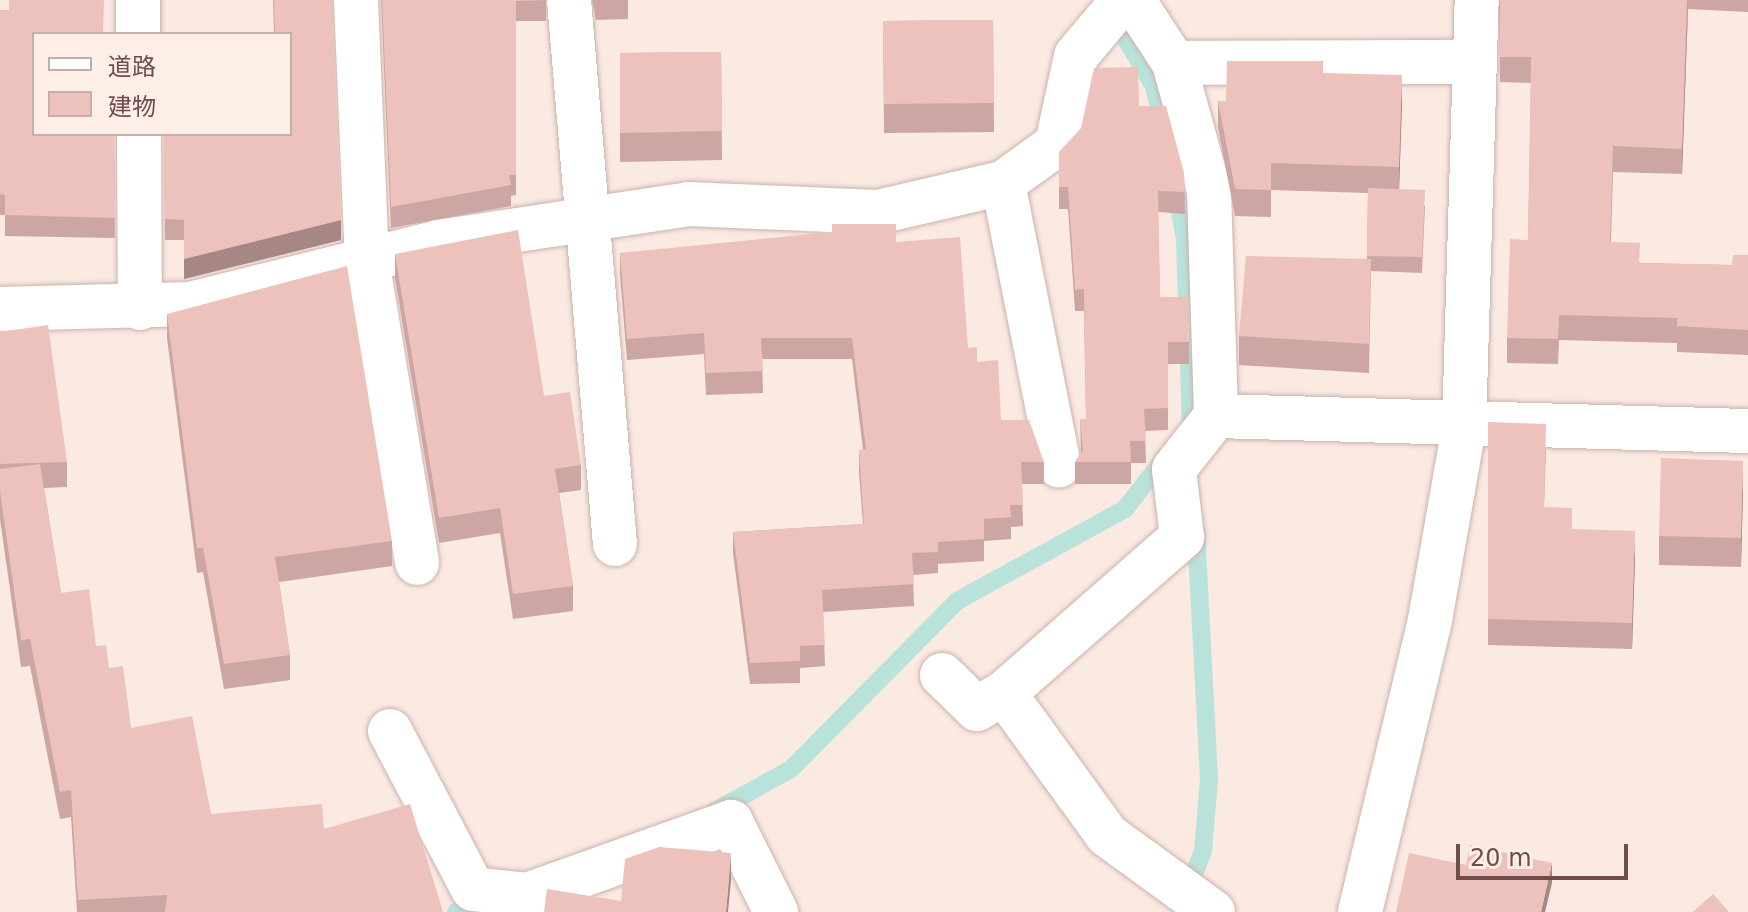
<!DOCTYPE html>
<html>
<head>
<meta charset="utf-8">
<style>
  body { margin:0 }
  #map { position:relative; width:1748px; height:912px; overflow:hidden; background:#faeae2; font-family:"DejaVu Sans","Noto Sans JP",sans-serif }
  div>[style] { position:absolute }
  .stream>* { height:18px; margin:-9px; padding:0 9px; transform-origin:9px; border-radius:9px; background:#b9e2db }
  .roads { filter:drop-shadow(0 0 2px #ccb2ad) drop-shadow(0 0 2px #ccb2ad) }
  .street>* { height:44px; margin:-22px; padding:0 22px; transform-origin:22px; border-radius:22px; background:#fff }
  .wall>* { inset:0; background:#cca6a2 }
  .shaded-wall>* { inset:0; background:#a68784 }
  .building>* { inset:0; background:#edc1bc }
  span { translate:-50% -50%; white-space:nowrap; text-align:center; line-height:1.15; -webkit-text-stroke:7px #fdefe8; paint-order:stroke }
  .legend { position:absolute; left:32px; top:32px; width:260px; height:104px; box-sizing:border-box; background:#fdefe8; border:2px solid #c5aea9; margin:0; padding:10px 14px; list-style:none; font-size:24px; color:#704d4b }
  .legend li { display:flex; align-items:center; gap:16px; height:40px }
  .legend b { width:40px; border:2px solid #c5aea9 }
  .scale { position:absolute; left:1456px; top:844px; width:172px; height:36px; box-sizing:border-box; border:4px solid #704d4b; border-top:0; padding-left:10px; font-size:24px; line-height:28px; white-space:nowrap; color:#704d4b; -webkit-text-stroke:6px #fdefe8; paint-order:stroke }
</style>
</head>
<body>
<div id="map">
  <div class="stream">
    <i style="left:1112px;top:16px;width:82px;rotate:59deg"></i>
    <i style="left:1154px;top:86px;width:45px;rotate:77.2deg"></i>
    <i style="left:1176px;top:190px;width:50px;rotate:79.6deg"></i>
    <i style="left:1185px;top:239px;width:196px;rotate:88.2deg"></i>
    <i style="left:715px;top:811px;width:87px;rotate:-28.9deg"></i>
    <i style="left:791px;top:769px;width:236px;rotate:-45.3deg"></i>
    <i style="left:957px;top:601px;width:192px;rotate:-28.7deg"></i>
    <i style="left:1125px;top:509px;width:68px;rotate:-52.1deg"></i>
    <i style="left:1187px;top:892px;width:44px;rotate:-68.7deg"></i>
    <i style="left:1203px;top:851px;width:72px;rotate:-85.2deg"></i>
    <i style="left:1209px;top:779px;width:250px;rotate:-93deg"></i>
    <i style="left:456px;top:912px;width:33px;rotate:-21deg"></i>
  </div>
  <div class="roads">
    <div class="street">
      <i style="left:138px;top:0;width:34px;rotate:90deg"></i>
      <i style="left:356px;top:0;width:260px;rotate:87.6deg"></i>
      <i style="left:367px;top:260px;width:307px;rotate:80.6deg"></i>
      <i style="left:569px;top:0;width:546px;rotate:85.17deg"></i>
      <i style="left:1133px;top:0;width:75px;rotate:56.9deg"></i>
      <i style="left:1174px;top:63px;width:133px;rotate:74.7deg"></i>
      <i style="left:1209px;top:191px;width:225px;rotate:88.2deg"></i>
      <i style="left:1216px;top:416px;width:532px;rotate:1.62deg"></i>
      <i style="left:1174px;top:63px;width:301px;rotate:-0.2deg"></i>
      <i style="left:139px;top:134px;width:174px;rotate:89.7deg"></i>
      <i style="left:1003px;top:183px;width:288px;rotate:78.8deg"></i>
      <i style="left:0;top:309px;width:190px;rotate:-1.5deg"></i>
      <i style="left:190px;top:304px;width:256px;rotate:-14deg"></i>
      <i style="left:438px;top:242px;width:253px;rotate:-8.6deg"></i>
      <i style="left:688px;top:204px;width:190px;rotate:2.4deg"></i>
      <i style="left:878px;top:212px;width:128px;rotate:-13.1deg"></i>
      <i style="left:1003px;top:183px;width:67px;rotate:-35.8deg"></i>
      <i style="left:1057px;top:144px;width:90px;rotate:-77.8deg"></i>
      <i style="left:1076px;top:56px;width:73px;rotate:-50deg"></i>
      <i style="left:942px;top:675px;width:49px;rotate:44.2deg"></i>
      <i style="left:977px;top:709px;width:31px;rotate:-31deg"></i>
      <i style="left:1004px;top:693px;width:175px;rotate:54deg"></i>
      <i style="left:1107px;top:835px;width:131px;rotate:36deg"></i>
      <i style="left:1004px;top:693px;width:237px;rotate:-41.2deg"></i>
      <i style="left:1182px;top:537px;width:68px;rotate:-96.7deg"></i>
      <i style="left:1174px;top:469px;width:68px;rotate:-51.6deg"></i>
      <i style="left:390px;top:731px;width:178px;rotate:62.3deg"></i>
      <i style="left:473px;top:889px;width:54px;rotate:6.3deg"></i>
      <i style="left:527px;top:895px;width:217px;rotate:-19.7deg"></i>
      <i style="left:731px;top:822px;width:101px;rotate:63.4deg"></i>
      <i style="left:1360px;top:912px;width:300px;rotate:-76.5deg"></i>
      <i style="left:1430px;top:620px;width:196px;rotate:-80deg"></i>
      <i style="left:1464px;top:427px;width:427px;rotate:-88.3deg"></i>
    </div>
  </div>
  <div class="wall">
    <i style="clip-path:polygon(273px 0,332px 0,341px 240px,184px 279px,184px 240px,165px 240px,164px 134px,290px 134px,290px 34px,274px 34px)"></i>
    <i style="clip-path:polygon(381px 0,546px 0,546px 21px,516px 21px,516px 195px,511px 196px,511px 206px,391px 228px)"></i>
    <i style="clip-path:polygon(592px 0,628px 0,628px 19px,596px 20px)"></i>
    <i style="clip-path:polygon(1499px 0,1748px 0,1748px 12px,1688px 9px,1682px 174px,1613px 172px,1611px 242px,1640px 263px,1732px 265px,1748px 255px,1748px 355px,1677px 352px,1677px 343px,1559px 340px,1558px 364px,1507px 363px,1507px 338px,1528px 240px,1531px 83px,1500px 82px)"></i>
    <i style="clip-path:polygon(0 10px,9px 10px,34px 34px,114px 134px,115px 238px,5px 236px,5px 215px,0 215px)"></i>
    <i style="clip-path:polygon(993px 20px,994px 132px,884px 133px,883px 21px)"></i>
    <i style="clip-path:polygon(721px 52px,722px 160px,620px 162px,620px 53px)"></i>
    <i style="clip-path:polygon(1323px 73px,1402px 102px,1399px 189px,1425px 206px,1422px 273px,1371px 271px,1369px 373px,1239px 365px,1239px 336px,1367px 259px,1368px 193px,1271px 190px,1271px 217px,1235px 216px,1218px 128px,1218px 101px,1226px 101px)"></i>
    <i style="clip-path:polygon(1139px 106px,1184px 173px,1185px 214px,1158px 212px,1160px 297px,1189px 342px,1189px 364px,1168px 364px,1168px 430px,1145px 431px,1146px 463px,1131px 463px,1131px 484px,1075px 484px,1075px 462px,1081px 453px,1080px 419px,1086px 419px,1084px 311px,1075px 311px,1068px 209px,1059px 209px,1059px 152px)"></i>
    <i style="clip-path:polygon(896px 242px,977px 362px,1001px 420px,1044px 462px,1044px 484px,1022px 484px,1023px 526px,1011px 527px,1011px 539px,984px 541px,984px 561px,938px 564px,938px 573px,913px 575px,914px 606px,823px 612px,825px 666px,800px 668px,800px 683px,750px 684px,733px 553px,733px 532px,863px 524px,859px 472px,859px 450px,863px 450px,852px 359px,762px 359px,763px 393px,706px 395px,704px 354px,627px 360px,620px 275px,620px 253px)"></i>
    <i style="clip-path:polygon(395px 254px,581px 465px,581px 490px,559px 493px,573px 586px,573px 611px,513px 619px,500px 533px,439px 543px,395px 278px)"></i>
    <i style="clip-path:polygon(167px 314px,392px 541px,392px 566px,279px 582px,290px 655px,290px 680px,224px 689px,203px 572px,197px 573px,167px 338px)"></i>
    <i style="clip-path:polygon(0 332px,67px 462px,67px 487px,44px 488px,61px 593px,109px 668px,131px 728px,211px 814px,324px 829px,443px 912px,77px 912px,71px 817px,60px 819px,30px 666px,21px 667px,0 519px)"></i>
    <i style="clip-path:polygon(1488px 422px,1546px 450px,1544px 507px,1572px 529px,1635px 557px,1632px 649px,1488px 645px)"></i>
    <i style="clip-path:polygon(1743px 490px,1741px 567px,1659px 565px,1659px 536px)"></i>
  </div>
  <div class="shaded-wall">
    <i style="clip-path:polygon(1688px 0,1688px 9px,1682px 174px,1682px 149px)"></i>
    <i style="clip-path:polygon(1402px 75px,1402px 102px,1399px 193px,1399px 167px)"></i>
    <i style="clip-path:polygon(341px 220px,341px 240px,184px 279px,184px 259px)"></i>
    <i style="clip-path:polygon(1743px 461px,1743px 490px,1741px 567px,1741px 538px)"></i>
    <i style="clip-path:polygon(1635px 531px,1635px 557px,1632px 649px,1632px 623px)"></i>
    <i style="clip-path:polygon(731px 853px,731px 880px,728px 912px,726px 912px)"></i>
    <i style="clip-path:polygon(1552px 863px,1552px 883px,1545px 912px,1541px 912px)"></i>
  </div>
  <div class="building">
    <i style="clip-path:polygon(9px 0,104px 0,103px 34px,34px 34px,34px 134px,114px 134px,115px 218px,5px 215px,5px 195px,0 194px,0 10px,9px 10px)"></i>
    <i style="clip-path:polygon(274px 0,332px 0,341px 220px,184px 259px,184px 220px,165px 219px,164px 134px,290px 134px,290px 34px,275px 34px)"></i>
    <i style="clip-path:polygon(382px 0,546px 0,516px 1px,516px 175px,509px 175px,511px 185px,391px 207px)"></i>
    <i style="clip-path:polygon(1500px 0,1687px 0,1682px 149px,1613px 146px,1610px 242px,1640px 243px,1639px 263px,1732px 265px,1733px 255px,1748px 255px,1748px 330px,1677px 326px,1677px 318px,1559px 315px,1558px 339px,1507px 338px,1510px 239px,1528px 240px,1531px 57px,1500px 57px)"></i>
    <i style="clip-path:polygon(993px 20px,994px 103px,884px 104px,883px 21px)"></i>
    <i style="clip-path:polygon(721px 52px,722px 131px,620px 133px,620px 53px)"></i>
    <i style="clip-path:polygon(1227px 61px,1323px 61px,1323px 73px,1402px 75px,1399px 167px,1271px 163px,1271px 190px,1235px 189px,1218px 101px,1226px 101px)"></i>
    <i style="clip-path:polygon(1138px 67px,1139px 106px,1166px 106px,1184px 173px,1185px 192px,1158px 191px,1160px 297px,1188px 297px,1189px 342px,1168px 342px,1168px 408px,1144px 409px,1146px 441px,1130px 441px,1131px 462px,1075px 462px,1083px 450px,1080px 419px,1086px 419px,1084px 289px,1075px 290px,1068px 187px,1059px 187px,1059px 152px,1081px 128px,1094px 68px)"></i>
    <i style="clip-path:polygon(1368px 188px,1425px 190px,1422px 257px,1367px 256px)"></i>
    <i style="clip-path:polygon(832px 224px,896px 224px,896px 242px,960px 237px,968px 348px,977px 347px,977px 362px,998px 360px,1001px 420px,1029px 420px,1044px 462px,1021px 462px,1023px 505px,1010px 505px,1011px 517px,984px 519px,984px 539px,938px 542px,938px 552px,912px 553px,914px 584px,822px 590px,825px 645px,800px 646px,800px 661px,750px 663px,733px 532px,864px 524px,859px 450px,866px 449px,852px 338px,761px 338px,763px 371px,706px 373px,704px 333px,627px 339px,620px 253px,832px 232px)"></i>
    <i style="clip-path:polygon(518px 230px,544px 396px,570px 392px,581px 465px,555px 469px,573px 586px,513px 594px,500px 508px,439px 518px,395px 254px)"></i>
    <i style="clip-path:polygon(1246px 256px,1371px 259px,1369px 344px,1239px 336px)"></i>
    <i style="clip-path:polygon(347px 266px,392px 541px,275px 557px,290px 655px,224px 664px,203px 548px,197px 548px,167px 314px)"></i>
    <i style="clip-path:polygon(48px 325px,67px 462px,0 464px,0 332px)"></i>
    <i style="clip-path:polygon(1488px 422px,1546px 424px,1544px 507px,1572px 508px,1572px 529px,1635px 531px,1632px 623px,1488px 619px)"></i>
    <i style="clip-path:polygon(1661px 458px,1743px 461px,1741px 538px,1659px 536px)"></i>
    <i style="clip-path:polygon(40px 464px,61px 593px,89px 589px,96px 646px,106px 645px,109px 668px,123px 666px,131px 728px,192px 716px,211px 814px,322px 804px,324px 829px,410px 804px,443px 912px,165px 912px,167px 895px,78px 900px,71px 790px,60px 792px,30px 639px,21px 640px,0 491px,0 469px)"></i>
    <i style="clip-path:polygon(1470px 845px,1552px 863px,1541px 912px,1396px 912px,1409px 853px,1466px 865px)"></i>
    <i style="clip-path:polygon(659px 847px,731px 853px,726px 912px,544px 912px,547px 889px,621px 901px,625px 859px)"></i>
    <i style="clip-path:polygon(1713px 894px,1729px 912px,1693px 912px)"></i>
  </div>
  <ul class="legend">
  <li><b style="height:10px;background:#fff"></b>道路</li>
  <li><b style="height:22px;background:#edc1bc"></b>建物</li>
  </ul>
  <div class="scale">20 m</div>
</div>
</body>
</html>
